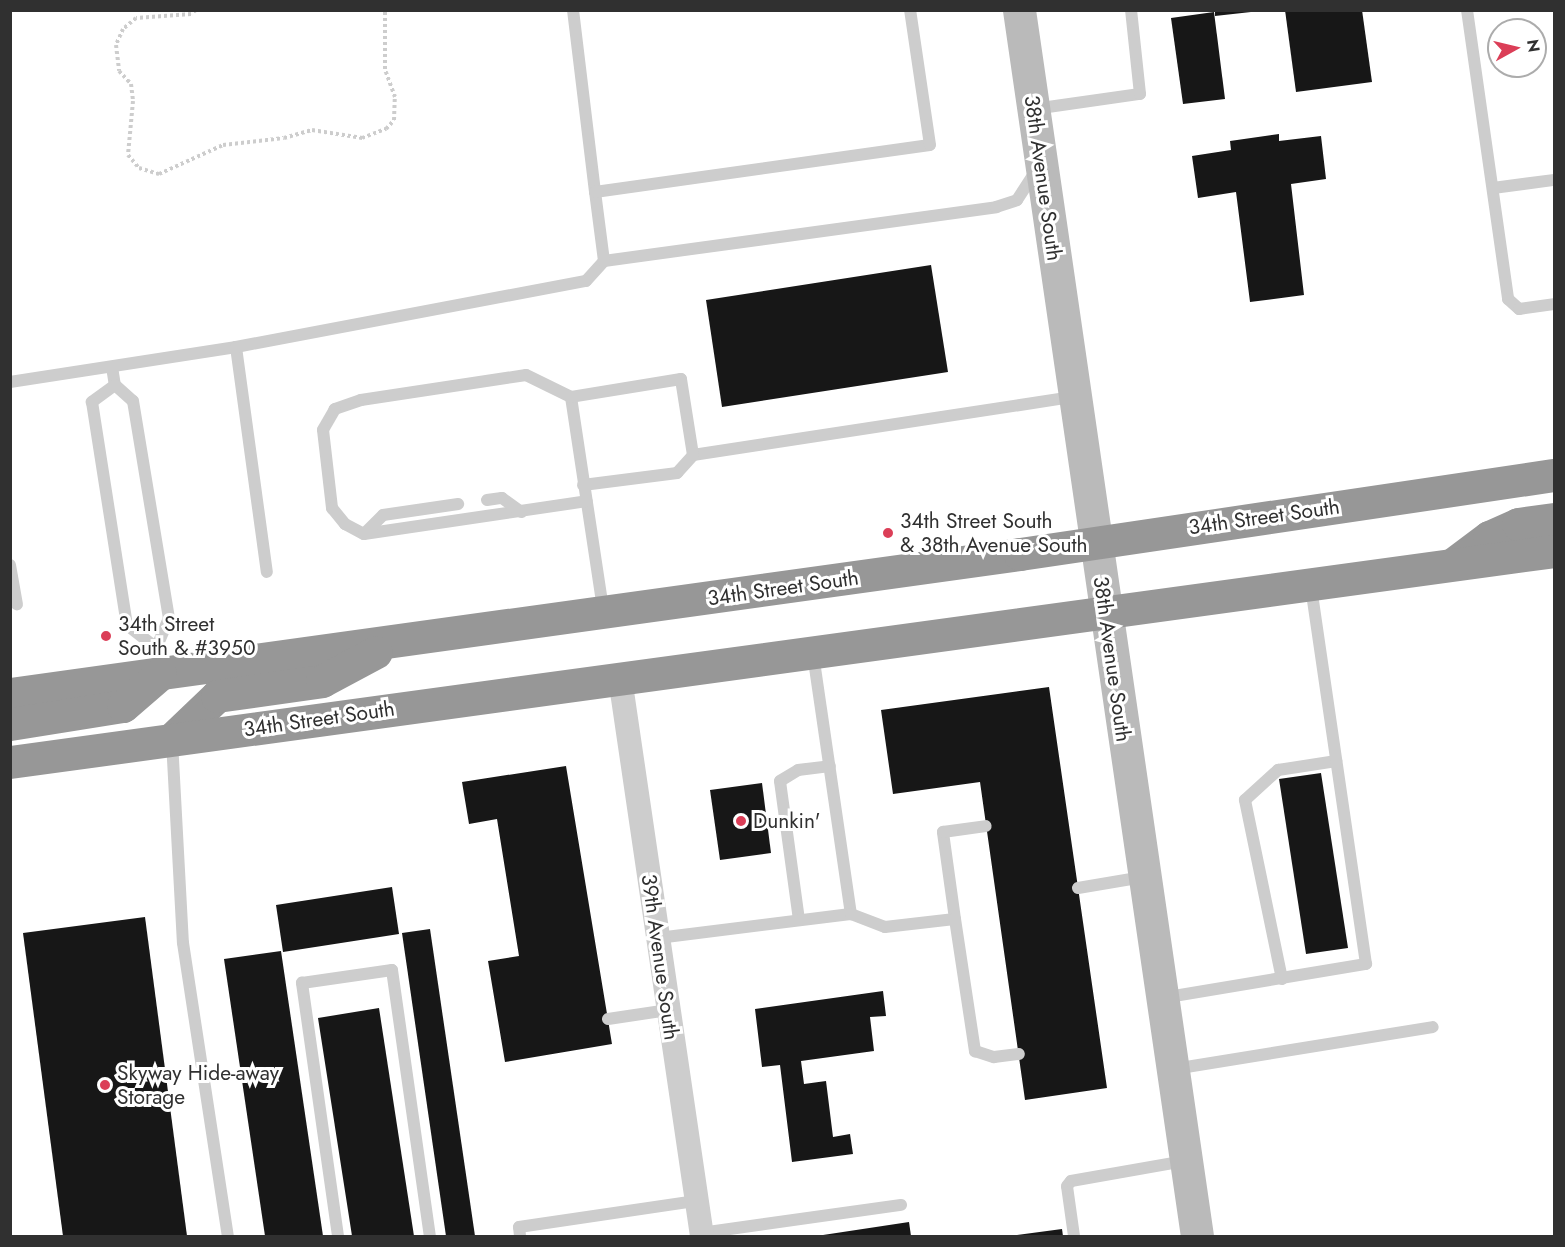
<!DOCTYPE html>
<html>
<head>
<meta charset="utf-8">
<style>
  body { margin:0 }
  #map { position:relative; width:1565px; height:1247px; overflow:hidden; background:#fff; font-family:Jost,sans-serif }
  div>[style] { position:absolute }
  .building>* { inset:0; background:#171717 }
  .path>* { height:4px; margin-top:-2px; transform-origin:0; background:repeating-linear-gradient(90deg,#cdcdcd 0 3px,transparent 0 6px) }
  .lane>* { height:12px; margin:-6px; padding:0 6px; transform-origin:6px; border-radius:6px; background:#cdcdcd }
  .street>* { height:24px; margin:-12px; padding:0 12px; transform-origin:12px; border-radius:12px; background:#cdcdcd }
  .secondary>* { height:33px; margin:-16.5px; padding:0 16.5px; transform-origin:16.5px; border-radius:16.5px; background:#bababa }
  .highway>* { height:33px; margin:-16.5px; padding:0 16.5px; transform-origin:16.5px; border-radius:16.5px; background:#979797 }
  .dots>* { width:16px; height:16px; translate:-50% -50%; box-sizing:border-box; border:3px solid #fff; border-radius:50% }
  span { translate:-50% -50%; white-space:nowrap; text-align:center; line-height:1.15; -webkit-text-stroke:6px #fff; paint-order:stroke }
  .street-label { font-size:21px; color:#303030 }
  .poi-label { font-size:21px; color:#303030 }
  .left { translate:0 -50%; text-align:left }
  .frame { position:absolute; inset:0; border:12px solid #303030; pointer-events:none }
  .north { position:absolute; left:1487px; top:18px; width:60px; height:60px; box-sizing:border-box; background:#fff; border:2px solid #acacac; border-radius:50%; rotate:82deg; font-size:16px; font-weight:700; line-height:24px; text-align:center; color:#303030 }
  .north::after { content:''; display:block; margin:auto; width:21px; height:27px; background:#db3e57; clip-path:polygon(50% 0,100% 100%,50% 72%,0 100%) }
</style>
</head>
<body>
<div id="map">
  <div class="building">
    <i style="clip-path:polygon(1215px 10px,1251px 10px,1251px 12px,1215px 16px)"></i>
    <i style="clip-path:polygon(1285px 10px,1362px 10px,1372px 82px,1296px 92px)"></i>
    <i style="clip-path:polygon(1214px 12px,1225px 99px,1183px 104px,1171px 18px)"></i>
    <i style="clip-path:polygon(1279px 134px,1279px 141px,1321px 136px,1326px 179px,1291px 184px,1304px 295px,1250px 302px,1236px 192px,1198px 198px,1192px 156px,1231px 150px,1230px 141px)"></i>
    <i style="clip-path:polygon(931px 265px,948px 372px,722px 407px,706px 300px)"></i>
    <i style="clip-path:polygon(1049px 687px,1107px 1088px,1025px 1100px,980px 782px,893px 794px,881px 710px)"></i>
    <i style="clip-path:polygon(566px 766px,612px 1044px,505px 1062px,488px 961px,519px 956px,497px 819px,469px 824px,462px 782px)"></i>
    <i style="clip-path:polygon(1321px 773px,1348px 948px,1306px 954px,1279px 779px)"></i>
    <i style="clip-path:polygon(762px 783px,771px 853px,720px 860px,710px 790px)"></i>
    <i style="clip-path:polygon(392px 887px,399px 934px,283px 952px,276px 905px)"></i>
    <i style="clip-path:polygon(145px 917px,187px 1236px,63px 1236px,23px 933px)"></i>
    <i style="clip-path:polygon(430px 929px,475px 1236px,446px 1236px,402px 933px)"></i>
    <i style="clip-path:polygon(281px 951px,323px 1236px,265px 1236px,224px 959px)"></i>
    <i style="clip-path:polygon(883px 991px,886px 1016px,870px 1017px,874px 1051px,801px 1061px,804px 1084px,826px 1081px,833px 1137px,850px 1134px,853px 1154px,792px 1162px,780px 1065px,762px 1067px,755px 1009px)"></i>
    <i style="clip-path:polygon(379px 1008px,414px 1236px,352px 1236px,318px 1018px)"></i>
    <i style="clip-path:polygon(909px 1222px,911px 1236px,824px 1236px,823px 1235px)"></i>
    <i style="clip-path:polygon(1062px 1229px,1063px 1236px,1017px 1236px,1017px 1235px)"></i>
  </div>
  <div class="path">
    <i style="left:196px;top:10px;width:6px;rotate:141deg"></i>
    <i style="left:191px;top:14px;width:55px;rotate:175.8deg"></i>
    <i style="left:136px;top:18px;width:17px;rotate:140deg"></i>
    <i style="left:123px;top:29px;width:17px;rotate:114deg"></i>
    <i style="left:116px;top:45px;width:26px;rotate:83deg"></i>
    <i style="left:119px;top:71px;width:18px;rotate:47deg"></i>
    <i style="left:131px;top:84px;width:17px;rotate:83deg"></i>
    <i style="left:133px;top:101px;width:54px;rotate:95.3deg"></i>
    <i style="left:128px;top:155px;width:17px;rotate:50deg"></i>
    <i style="left:139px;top:168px;width:21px;rotate:17deg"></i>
    <i style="left:159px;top:174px;width:70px;rotate:-24.4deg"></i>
    <i style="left:223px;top:145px;width:61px;rotate:-6.5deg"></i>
    <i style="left:284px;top:138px;width:29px;rotate:-16deg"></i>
    <i style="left:312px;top:130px;width:51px;rotate:9.1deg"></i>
    <i style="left:362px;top:138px;width:26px;rotate:-21deg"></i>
    <i style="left:386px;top:129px;width:12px;rotate:-48deg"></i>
    <i style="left:394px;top:120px;width:23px;rotate:-88deg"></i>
    <i style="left:395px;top:97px;width:30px;rotate:-110deg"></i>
    <i style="left:385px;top:69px;width:59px;rotate:-90deg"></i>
  </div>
  <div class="lane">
    <i style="left:573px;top:10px;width:183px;rotate:83.1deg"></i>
    <i style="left:1467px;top:10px;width:292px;rotate:81.9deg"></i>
    <i style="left:1508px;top:299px;width:15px;rotate:42deg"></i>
    <i style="left:1519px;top:309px;width:35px;rotate:-8deg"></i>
    <i style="left:1034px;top:109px;width:107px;rotate:-8.1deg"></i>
    <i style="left:1140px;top:94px;width:84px;rotate:-96.1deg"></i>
    <i style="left:1493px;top:188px;width:62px;rotate:-7.5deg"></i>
    <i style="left:604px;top:261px;width:396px;rotate:-7.8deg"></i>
    <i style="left:996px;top:207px;width:22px;rotate:-18deg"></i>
    <i style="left:1017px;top:200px;width:33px;rotate:-57deg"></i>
    <i style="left:236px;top:347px;width:227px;rotate:82.2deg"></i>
    <i style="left:112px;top:367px;width:18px;rotate:81deg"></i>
    <i style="left:115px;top:385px;width:24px;rotate:42deg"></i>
    <i style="left:133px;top:401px;width:220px;rotate:80.6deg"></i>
    <i style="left:169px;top:618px;width:33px;rotate:113deg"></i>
    <i style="left:156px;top:648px;width:24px;rotate:81deg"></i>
    <i style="left:10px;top:382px;width:229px;rotate:-8.8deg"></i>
    <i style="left:236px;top:347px;width:356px;rotate:-10.7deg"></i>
    <i style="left:586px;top:281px;width:27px;rotate:-48deg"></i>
    <i style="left:604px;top:261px;width:70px;rotate:-97.4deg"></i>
    <i style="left:595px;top:192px;width:338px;rotate:-8deg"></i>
    <i style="left:930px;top:145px;width:136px;rotate:-98.4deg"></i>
    <i style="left:115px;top:385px;width:29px;rotate:144deg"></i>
    <i style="left:92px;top:402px;width:226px;rotate:81.1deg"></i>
    <i style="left:127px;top:625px;width:37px;rotate:38deg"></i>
    <i style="left:571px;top:397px;width:214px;rotate:81.4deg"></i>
    <i style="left:693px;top:455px;width:384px;rotate:-8.7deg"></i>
    <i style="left:583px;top:485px;width:95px;rotate:-7.3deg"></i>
    <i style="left:677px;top:473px;width:24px;rotate:-48deg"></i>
    <i style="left:693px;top:455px;width:77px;rotate:-99deg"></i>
    <i style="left:681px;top:379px;width:111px;rotate:170.7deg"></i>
    <i style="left:571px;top:397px;width:50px;rotate:-153.9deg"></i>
    <i style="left:526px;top:375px;width:167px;rotate:171.4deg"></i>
    <i style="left:361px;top:400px;width:28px;rotate:161deg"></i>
    <i style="left:335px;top:409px;width:24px;rotate:120deg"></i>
    <i style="left:323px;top:430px;width:79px;rotate:83.4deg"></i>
    <i style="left:332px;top:508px;width:21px;rotate:51deg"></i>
    <i style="left:345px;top:524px;width:21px;rotate:28deg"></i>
    <i style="left:364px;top:534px;width:225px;rotate:-8.4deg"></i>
    <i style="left:487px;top:500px;width:15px;rotate:-8deg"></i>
    <i style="left:502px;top:498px;width:24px;rotate:36deg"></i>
    <i style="left:364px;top:534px;width:27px;rotate:-45deg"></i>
    <i style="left:383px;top:515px;width:76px;rotate:-8.3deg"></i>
    <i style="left:10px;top:565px;width:40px;rotate:80deg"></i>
    <i style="left:813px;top:654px;width:263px;rotate:81.7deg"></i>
    <i style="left:172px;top:741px;width:202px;rotate:86.9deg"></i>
    <i style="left:183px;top:943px;width:296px;rotate:81.3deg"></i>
    <i style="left:1078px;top:888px;width:66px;rotate:-9.6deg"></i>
    <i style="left:955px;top:919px;width:88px;rotate:-97.9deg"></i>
    <i style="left:943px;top:832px;width:43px;rotate:-7.9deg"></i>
    <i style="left:799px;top:920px;width:140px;rotate:-97.8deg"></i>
    <i style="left:780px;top:781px;width:21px;rotate:-31deg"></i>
    <i style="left:798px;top:770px;width:32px;rotate:-7deg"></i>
    <i style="left:658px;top:938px;width:194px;rotate:-7.1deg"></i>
    <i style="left:851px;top:914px;width:36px;rotate:21deg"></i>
    <i style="left:885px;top:927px;width:70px;rotate:-6.5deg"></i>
    <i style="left:955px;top:919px;width:134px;rotate:81.4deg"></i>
    <i style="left:975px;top:1051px;width:20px;rotate:18deg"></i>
    <i style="left:994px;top:1057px;width:25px;rotate:-7deg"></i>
    <i style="left:1282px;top:979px;width:183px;rotate:-101.7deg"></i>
    <i style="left:1245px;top:800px;width:45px;rotate:-42.3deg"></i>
    <i style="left:1278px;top:770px;width:59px;rotate:-8.8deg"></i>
    <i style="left:1162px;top:998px;width:207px;rotate:-9.5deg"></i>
    <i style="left:1366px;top:964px;width:382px;rotate:-98.3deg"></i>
    <i style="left:608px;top:1019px;width:61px;rotate:-8.5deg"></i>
    <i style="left:1174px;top:1069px;width:262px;rotate:-9.2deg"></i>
    <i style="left:701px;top:1233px;width:202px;rotate:-8deg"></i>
    <i style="left:338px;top:1236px;width:256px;rotate:-98.1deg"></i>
    <i style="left:302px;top:983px;width:91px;rotate:-8.2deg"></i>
    <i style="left:392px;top:970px;width:269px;rotate:81.9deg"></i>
    <i style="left:520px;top:1236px;width:9px;rotate:-96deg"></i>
    <i style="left:519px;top:1227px;width:179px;rotate:-8.4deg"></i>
    <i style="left:1074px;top:1236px;width:50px;rotate:-98deg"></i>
    <i style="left:1067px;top:1186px;width:6px;rotate:-51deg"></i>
    <i style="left:1071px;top:1181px;width:116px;rotate:-10deg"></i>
  </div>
  <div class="street">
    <i style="left:620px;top:678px;width:564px;rotate:81.64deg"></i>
  </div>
  <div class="secondary">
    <i style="left:1019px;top:10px;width:1239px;rotate:81.74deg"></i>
  </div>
  <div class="highway">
    <i style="left:1453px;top:564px;width:45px;rotate:-36.9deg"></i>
    <i style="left:1489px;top:537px;width:32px;rotate:-24deg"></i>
    <i style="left:1518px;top:524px;width:36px;rotate:-8deg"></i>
    <i style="left:10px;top:694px;width:1020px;rotate:-7.89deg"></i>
    <i style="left:1020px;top:554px;width:540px;rotate:-8.42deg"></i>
    <i style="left:10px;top:724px;width:114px;rotate:-9.1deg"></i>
    <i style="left:123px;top:706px;width:49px;rotate:-40.9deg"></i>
    <i style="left:172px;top:739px;width:62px;rotate:-43.7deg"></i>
    <i style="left:217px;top:696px;width:106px;rotate:-8.1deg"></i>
    <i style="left:322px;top:681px;width:61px;rotate:-28.2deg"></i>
    <i style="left:10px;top:762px;width:1558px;rotate:-7.78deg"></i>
  </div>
  <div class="dots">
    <i style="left:888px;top:533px;background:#db3e57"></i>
    <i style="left:106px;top:636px;background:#db3e57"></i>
    <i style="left:741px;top:821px;background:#db3e57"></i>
    <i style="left:105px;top:1085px;background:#db3e57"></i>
  </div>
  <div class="street-label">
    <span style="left:1043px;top:178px;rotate:82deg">38th Avenue South</span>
    <span style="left:1264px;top:517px;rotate:-8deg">34th Street South</span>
    <span style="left:783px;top:588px;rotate:-8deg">34th Street South</span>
    <span style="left:1112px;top:659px;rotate:82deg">38th Avenue South</span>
    <span style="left:319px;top:719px;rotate:-8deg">34th Street South</span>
    <span style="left:660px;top:957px;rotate:82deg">39th Avenue South</span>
  </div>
  <div class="poi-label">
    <span class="left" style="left:900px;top:533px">34th Street South<br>&amp; 38th Avenue South</span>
    <span class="left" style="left:118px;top:636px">34th Street<br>South &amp; #3950</span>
    <span class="left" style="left:753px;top:821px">Dunkin'</span>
    <span class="left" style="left:117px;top:1085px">Skyway Hide-away<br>Storage</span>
  </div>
  <div class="frame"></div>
  <div class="north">N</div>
</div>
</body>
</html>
